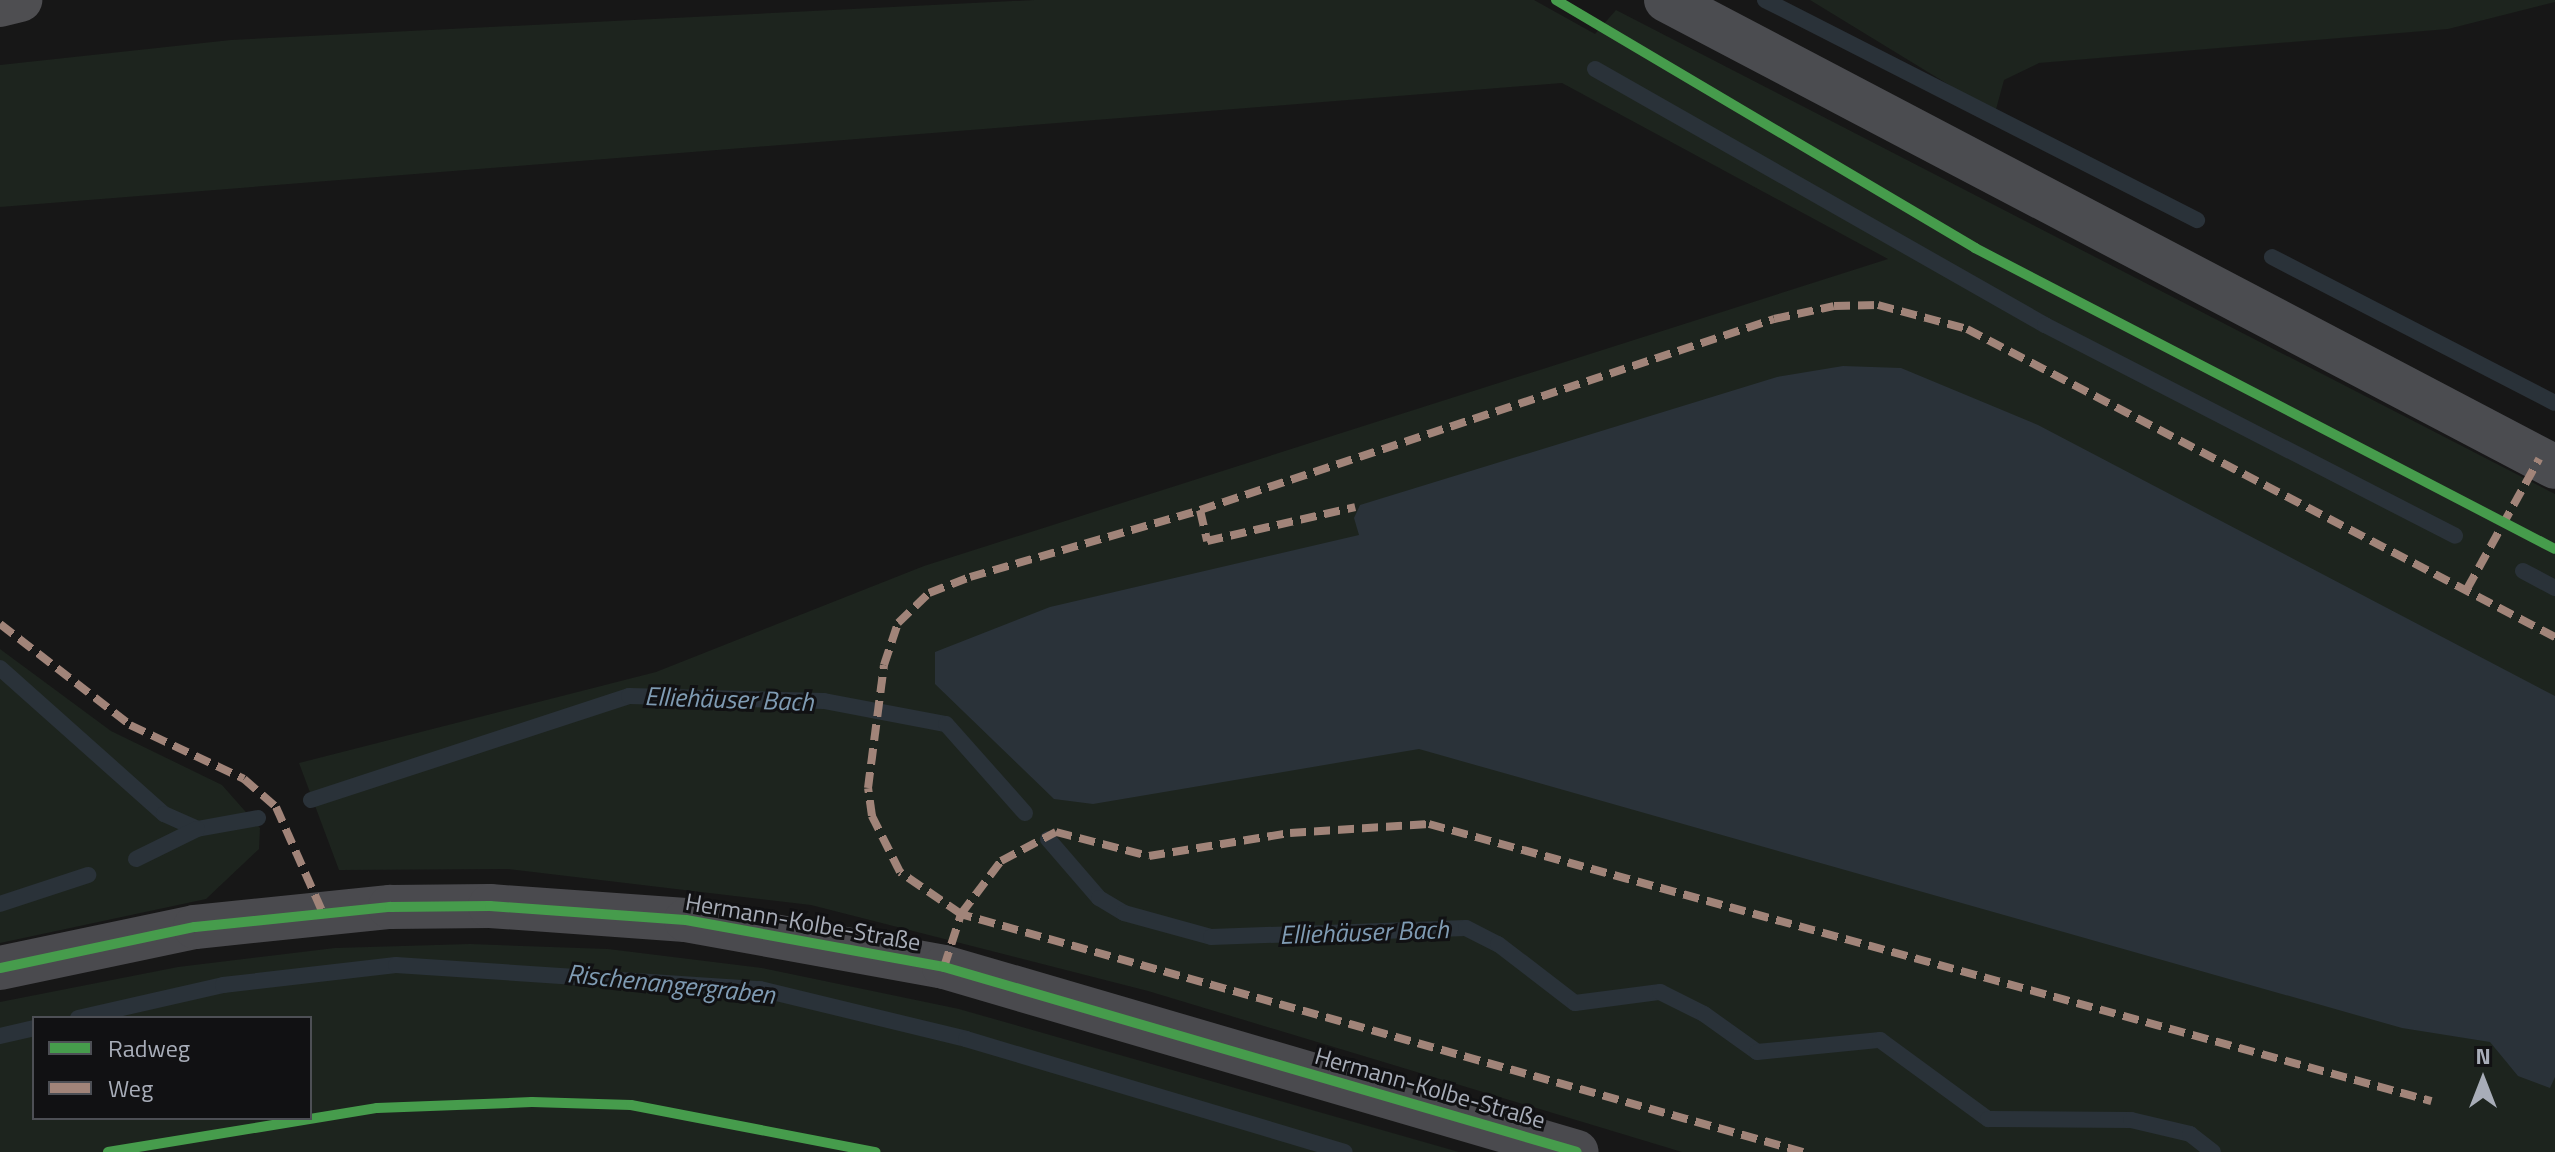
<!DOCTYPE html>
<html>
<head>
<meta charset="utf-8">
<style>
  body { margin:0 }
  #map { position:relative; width:2555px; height:1152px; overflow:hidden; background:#171717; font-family:"Titillium Web",sans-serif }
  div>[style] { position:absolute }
  .built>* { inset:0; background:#212123 }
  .green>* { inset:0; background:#1d241e }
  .water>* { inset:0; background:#2a3239 }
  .stream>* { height:16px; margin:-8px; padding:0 8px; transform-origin:8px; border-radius:8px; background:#2a3239 }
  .street>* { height:44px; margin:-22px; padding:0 22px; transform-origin:22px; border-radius:22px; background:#4b4c50 }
  .secondary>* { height:44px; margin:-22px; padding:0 22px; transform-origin:22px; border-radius:22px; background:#4a4a4e }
  .highway>* { height:44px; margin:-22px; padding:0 22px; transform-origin:22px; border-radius:22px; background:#4e4e51 }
  .quiet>* { height:8px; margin-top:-4px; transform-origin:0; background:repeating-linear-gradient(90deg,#a18479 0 16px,transparent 0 24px) }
  .cycleway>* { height:10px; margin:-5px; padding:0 5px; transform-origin:5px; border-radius:5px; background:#469c4c }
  span { translate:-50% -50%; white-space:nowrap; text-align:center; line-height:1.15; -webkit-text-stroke:6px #111113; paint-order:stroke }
  .street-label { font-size:24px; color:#a8adb8 }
  .water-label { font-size:26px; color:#7f9bb3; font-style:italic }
  .legend { position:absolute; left:32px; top:1016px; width:280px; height:104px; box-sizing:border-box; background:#111113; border:2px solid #4d4f55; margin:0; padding:10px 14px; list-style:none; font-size:24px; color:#a8adb8 }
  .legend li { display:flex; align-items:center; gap:16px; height:40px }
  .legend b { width:40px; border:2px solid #4d4f55 }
  .north { position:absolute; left:2443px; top:1040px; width:80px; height:80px; -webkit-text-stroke:6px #111113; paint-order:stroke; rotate:0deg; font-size:22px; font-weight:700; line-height:32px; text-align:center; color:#a8adb8 }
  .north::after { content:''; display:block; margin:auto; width:28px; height:36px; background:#a8adb8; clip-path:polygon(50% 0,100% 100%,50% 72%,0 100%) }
</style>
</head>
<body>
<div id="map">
  <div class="built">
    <i style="clip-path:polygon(445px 1147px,553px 1147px,630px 1152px,387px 1152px)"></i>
  </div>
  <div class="green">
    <i style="clip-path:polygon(1035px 0,1534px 0,1595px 34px,1616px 10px,2555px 494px,2555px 1152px,1682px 1152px,1148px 991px,811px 905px,507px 869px,339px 870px,299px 763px,656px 672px,924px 566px,1888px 259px,1562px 83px,0 207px,0 65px,231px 40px)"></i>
    <i style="clip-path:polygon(1810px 0,2555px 0,2555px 2px,2448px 29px,2039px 63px,2004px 80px,1995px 113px)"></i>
    <i style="clip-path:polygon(0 649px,111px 731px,222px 785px,260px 828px,259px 849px,206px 899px,0 943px)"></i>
    <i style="clip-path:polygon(evenodd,470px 944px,608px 949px,762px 968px,959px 1009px,1459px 1152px,0 1152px,0 1002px,178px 967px,335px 948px,470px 944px,34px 1018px,310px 1018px,310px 1118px,34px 1118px,34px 1018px)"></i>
  </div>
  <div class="water">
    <i style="clip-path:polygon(1843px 366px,1901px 368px,2038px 425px,2555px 696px,2555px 1077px,2550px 1088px,2518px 1076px,2490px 1042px,2402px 1028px,1419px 749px,1093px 804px,1054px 799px,935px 684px,935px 652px,1050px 607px,1359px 535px,1354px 518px,1360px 505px,1777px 377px)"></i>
  </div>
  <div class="stream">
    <i style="left:1765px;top:0;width:485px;rotate:27deg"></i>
    <i style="left:1595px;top:69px;width:518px;rotate:29.64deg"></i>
    <i style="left:2045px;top:325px;width:461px;rotate:27.2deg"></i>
    <i style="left:2272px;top:257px;width:318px;rotate:27.3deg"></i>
    <i style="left:2523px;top:571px;width:36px;rotate:28deg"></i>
    <i style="left:0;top:668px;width:220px;rotate:41.7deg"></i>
    <i style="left:164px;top:814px;width:36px;rotate:24deg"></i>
    <i style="left:197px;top:829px;width:62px;rotate:-10.2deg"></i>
    <i style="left:311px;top:800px;width:335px;rotate:-18.1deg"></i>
    <i style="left:629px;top:696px;width:195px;rotate:1.5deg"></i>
    <i style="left:824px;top:701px;width:124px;rotate:10.7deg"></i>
    <i style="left:946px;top:724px;width:119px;rotate:48.4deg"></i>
    <i style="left:1048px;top:839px;width:78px;rotate:49.2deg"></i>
    <i style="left:1099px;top:898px;width:29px;rotate:31deg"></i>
    <i style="left:1124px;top:913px;width:90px;rotate:15.4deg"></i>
    <i style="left:1211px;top:937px;width:255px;rotate:-2deg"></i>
    <i style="left:1466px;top:928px;width:36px;rotate:27deg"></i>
    <i style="left:1498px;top:944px;width:97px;rotate:37.5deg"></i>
    <i style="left:1575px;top:1003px;width:86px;rotate:-7.4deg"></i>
    <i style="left:1660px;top:992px;width:49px;rotate:26.6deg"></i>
    <i style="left:1704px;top:1014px;width:65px;rotate:35.6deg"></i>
    <i style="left:1757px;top:1052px;width:124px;rotate:-5.6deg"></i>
    <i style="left:1880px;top:1040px;width:134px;rotate:36.2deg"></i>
    <i style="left:1988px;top:1119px;width:143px;rotate:0.4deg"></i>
    <i style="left:2131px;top:1120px;width:61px;rotate:13.3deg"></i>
    <i style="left:2190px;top:1134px;width:29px;rotate:38deg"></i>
    <i style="left:136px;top:859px;width:68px;rotate:-26.2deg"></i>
    <i style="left:0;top:904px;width:93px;rotate:-18.2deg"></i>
    <i style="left:78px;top:1018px;width:149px;rotate:-12.8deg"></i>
    <i style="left:223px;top:985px;width:174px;rotate:-6.6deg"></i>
    <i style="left:396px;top:965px;width:365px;rotate:3.8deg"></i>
    <i style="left:760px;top:989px;width:212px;rotate:13.6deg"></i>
    <i style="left:966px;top:1039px;width:395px;rotate:16.6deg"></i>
    <i style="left:0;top:1036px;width:35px;rotate:-13deg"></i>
  </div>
  <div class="street">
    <i style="left:1666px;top:0;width:1004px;rotate:27.71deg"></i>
  </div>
  <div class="secondary">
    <i style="left:0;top:968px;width:199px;rotate:-11.9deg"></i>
    <i style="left:195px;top:927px;width:196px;rotate:-5.9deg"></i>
    <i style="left:390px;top:907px;width:100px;rotate:-0.6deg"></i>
    <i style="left:490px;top:906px;width:196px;rotate:4.1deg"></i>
    <i style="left:686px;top:920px;width:262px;rotate:10.3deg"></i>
    <i style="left:944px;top:967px;width:659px;rotate:16.29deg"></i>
  </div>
  <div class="highway">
    <i style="left:0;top:5px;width:21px;rotate:-14deg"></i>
  </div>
  <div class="quiet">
    <i style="left:1200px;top:510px;width:32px;rotate:77deg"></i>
    <i style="left:1207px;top:541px;width:152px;rotate:-12.9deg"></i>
    <i style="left:2467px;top:589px;width:149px;rotate:-61deg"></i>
    <i style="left:0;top:624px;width:165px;rotate:37.8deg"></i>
    <i style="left:130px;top:725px;width:126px;rotate:25.3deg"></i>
    <i style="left:244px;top:779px;width:43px;rotate:41.2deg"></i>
    <i style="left:276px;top:807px;width:116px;rotate:66.1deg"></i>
    <i style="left:944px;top:967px;width:56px;rotate:-72.2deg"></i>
    <i style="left:961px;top:914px;width:66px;rotate:-53deg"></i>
    <i style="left:1001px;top:861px;width:62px;rotate:-27.8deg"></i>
    <i style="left:1056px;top:832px;width:96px;rotate:14.5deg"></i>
    <i style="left:1149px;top:856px;width:143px;rotate:-9.3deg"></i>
    <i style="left:1290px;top:833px;width:139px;rotate:-3.7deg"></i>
    <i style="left:1429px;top:824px;width:1040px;rotate:15.45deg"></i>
    <i style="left:1803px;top:1152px;width:875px;rotate:-164.22deg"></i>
    <i style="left:961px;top:914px;width:74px;rotate:-145.5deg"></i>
    <i style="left:900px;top:872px;width:63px;rotate:-116.6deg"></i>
    <i style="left:872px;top:816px;width:28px;rotate:-98deg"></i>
    <i style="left:868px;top:788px;width:124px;rotate:-82.6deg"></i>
    <i style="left:884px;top:665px;width:44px;rotate:-71.6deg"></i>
    <i style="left:898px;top:623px;width:43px;rotate:-44.1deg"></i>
    <i style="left:929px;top:593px;width:44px;rotate:-21.3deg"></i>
    <i style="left:970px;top:577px;width:240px;rotate:-16.2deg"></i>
    <i style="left:1200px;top:510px;width:605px;rotate:-18.4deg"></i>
    <i style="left:1774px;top:319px;width:61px;rotate:-12.2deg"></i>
    <i style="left:1834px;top:306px;width:44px;rotate:-1.3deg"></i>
    <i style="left:1878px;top:305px;width:92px;rotate:15.1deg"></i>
    <i style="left:1967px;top:329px;width:664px;rotate:27.65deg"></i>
  </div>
  <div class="cycleway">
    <i style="left:1556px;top:0;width:487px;rotate:30.6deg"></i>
    <i style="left:1975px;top:248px;width:653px;rotate:27.43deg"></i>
    <i style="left:0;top:968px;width:199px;rotate:-11.9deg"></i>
    <i style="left:195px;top:927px;width:196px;rotate:-5.9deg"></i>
    <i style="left:390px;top:907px;width:100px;rotate:-0.6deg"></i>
    <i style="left:490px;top:906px;width:196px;rotate:4.1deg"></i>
    <i style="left:686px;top:920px;width:262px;rotate:10.3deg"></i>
    <i style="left:944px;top:967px;width:659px;rotate:16.29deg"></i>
    <i style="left:108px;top:1152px;width:273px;rotate:-9.3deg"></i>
    <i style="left:377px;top:1108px;width:155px;rotate:-2.2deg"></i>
    <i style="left:532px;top:1102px;width:99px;rotate:1.7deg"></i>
    <i style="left:631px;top:1105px;width:249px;rotate:10.9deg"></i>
  </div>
  <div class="street-label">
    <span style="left:803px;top:922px;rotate:10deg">Hermann-Kolbe-Straße</span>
    <span style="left:1430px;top:1088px;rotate:16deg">Hermann-Kolbe-Straße</span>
  </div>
  <div class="water-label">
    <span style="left:729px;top:699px;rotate:2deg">Elliehäuser Bach</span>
    <span style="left:1364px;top:932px;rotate:-2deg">Elliehäuser Bach</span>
    <span style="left:671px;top:984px;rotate:6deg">Rischenangergraben</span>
  </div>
  <ul class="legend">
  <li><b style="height:10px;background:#469c4c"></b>Radweg</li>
  <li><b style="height:10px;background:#a18479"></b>Weg</li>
  </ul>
  <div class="north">N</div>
</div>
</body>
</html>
